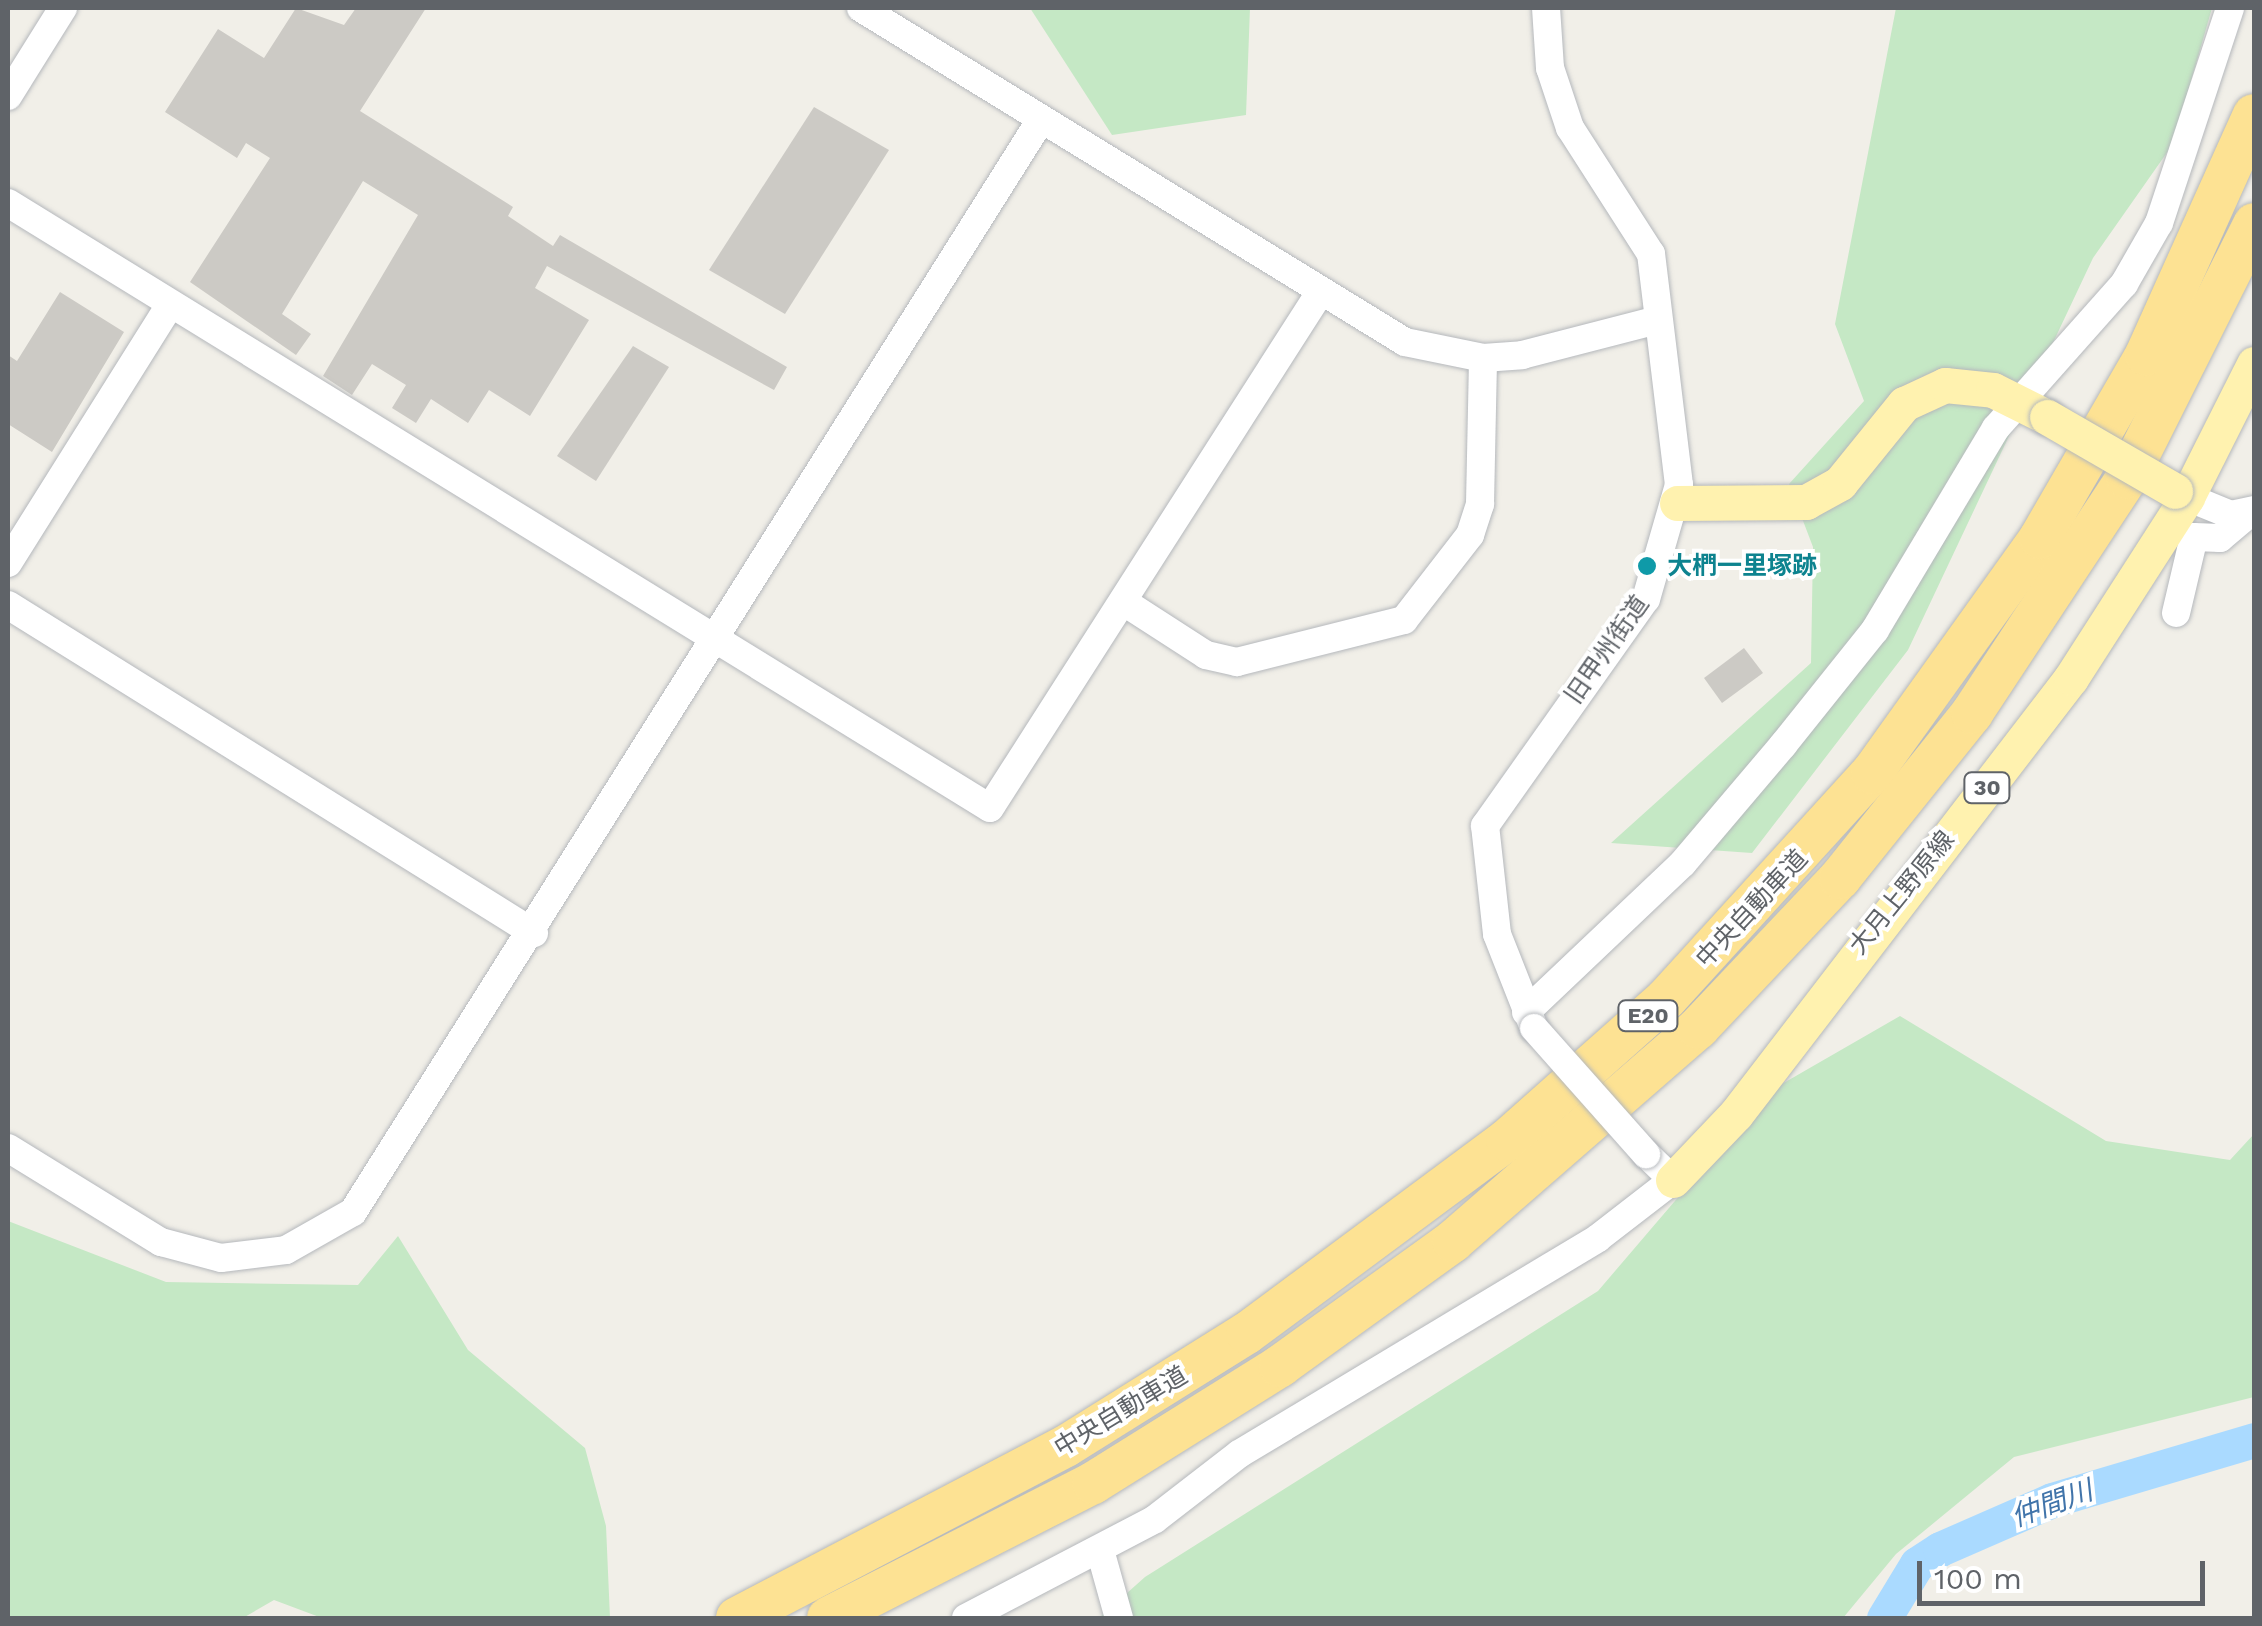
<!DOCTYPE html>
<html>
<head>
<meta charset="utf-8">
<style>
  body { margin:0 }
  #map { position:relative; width:2262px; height:1626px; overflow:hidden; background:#f1efe8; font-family:"Work Sans","Noto Sans JP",sans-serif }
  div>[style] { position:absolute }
  .green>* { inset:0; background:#c5e8c5 }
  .river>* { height:35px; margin:-17.5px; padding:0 17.5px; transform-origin:17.5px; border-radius:17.5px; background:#aadaff }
  .building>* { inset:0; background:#cccac5 }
  .roads { filter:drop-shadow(0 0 2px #b5b8bc) drop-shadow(0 0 2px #b5b8bc) }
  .minor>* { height:28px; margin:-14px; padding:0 14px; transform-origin:14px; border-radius:14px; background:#fff }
  .major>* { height:35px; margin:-17.5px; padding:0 17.5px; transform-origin:17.5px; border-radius:17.5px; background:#fff2af }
  .highway>* { height:42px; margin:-21px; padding:0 21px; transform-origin:21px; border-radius:21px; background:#fde293 }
  .bridges { filter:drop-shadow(0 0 2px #b5b8bc) drop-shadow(0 0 2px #b5b8bc) }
  .minor-bridge>* { height:28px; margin:-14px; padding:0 14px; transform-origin:14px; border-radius:14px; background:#fff }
  .major-bridge>* { height:35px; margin:-17.5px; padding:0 17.5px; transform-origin:17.5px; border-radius:17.5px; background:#fff2af }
  .dots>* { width:28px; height:28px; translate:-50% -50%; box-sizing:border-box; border:5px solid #fff; border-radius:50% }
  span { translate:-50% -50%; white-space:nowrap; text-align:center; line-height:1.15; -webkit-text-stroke:8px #fff; paint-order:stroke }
  .shield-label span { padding:2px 8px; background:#fff; border:2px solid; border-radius:8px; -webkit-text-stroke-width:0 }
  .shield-label { font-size:22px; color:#5f6368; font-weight:700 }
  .culture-label { font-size:25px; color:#0d838f; font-weight:700 }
  .left { translate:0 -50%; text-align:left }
  .street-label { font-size:25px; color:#5f6368 }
  .water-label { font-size:28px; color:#4174aa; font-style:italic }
  .frame { position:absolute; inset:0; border:10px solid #5f6368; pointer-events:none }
  .scale { position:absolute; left:1917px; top:1561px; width:288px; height:45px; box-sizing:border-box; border:5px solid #5f6368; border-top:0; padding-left:12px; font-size:30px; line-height:35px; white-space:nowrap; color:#5f6368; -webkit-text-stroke:8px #fff; paint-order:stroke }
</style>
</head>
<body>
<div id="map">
  <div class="green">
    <i style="clip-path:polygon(1030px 8px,1250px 8px,1246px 115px,1112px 135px)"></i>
    <i style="clip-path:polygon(1896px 8px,2212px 8px,2173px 144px,2093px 258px,1908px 650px,1752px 853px,1611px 843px,1811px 663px,1813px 547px,1789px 484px,1864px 401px,1835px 324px)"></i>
    <i style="clip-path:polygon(1900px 1016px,2106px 1141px,2230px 1160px,2254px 1134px,2254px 1397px,2014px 1457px,1896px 1554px,1843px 1618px,1099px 1618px,1145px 1577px,1598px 1291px,1768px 1092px)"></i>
    <i style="clip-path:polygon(8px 1221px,166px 1282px,358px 1285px,398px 1236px,468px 1350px,585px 1448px,606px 1526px,610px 1618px,322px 1618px,274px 1600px,243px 1618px,8px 1618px)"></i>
  </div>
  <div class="river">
    <i style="left:1884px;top:1618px;width:63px;rotate:-58.6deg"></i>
    <i style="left:1917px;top:1564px;width:27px;rotate:-33deg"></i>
    <i style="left:1940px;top:1549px;width:122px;rotate:-23.6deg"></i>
    <i style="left:2052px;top:1500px;width:211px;rotate:-16.5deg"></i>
  </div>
  <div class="building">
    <i style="clip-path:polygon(296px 8px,344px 25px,356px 8px,426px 8px,360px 111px,513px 207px,508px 216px,553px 246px,560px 235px,787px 367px,774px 390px,547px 266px,535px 288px,589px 320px,530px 416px,489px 390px,468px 423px,431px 399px,416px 423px,392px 408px,406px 385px,372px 364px,352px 395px,323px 376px,418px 215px,363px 181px,282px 314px,311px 334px,296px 355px,190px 282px,270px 158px,246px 143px,237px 158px,165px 112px,218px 29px,264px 58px)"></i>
    <i style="clip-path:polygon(814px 107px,889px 150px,785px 314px,709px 270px)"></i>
    <i style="clip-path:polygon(60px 292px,124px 332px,52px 452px,8px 424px,8px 355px,17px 361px)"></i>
    <i style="clip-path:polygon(633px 346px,669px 367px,596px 481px,557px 456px)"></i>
    <i style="clip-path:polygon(1744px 648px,1763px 673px,1722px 703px,1704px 678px)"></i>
  </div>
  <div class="roads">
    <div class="minor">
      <i style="left:861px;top:8px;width:638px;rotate:31.55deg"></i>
      <i style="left:1405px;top:342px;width:80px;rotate:11.6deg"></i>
      <i style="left:1483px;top:358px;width:39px;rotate:-4deg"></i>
      <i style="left:1522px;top:355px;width:135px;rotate:-14.5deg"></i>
      <i style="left:8px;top:96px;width:104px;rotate:-58deg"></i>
      <i style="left:8px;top:203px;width:1153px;rotate:31.64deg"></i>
      <i style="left:990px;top:808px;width:610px;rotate:-57.38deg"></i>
      <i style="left:2187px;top:497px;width:48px;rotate:22.2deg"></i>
      <i style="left:2231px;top:515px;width:24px;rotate:-12deg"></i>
      <i style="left:8px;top:563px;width:303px;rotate:-57.9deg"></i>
      <i style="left:1127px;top:604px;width:94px;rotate:32.8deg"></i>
      <i style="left:1206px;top:655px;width:32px;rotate:13deg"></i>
      <i style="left:1237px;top:662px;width:172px;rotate:-14.1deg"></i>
      <i style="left:1404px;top:620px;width:108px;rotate:-52.2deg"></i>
      <i style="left:1470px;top:535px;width:33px;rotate:-72deg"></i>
      <i style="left:1480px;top:504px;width:146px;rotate:-88.8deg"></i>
      <i style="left:8px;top:605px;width:620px;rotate:31.95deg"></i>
      <i style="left:2176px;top:613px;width:78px;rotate:-76.7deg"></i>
      <i style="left:2194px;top:537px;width:26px;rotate:2deg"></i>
      <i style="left:2220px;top:538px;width:34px;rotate:-40deg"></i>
      <i style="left:1526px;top:1012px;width:216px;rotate:-43.5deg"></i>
      <i style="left:1683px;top:863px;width:155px;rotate:-49.7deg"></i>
      <i style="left:1783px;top:745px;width:147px;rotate:-51.3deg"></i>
      <i style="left:1875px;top:630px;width:235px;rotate:-59.1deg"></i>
      <i style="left:1996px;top:428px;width:193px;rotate:-48.4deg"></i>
      <i style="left:2124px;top:284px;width:70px;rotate:-60.2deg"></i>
      <i style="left:2159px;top:223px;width:226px;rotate:-71.7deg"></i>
      <i style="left:1534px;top:1028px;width:101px;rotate:-111.5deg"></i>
      <i style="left:1497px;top:934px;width:109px;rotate:-96.3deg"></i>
      <i style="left:1485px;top:826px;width:278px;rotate:-54.7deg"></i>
      <i style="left:1646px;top:599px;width:119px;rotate:-73.9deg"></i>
      <i style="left:1679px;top:485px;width:233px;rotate:-96.9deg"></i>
      <i style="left:1651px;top:254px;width:150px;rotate:-122.7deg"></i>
      <i style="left:1570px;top:128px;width:63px;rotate:-108.4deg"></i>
      <i style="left:1550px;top:68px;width:60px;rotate:-93.8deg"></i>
      <i style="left:8px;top:1148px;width:180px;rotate:31.6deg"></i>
      <i style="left:161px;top:1242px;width:62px;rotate:14.9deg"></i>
      <i style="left:221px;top:1258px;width:65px;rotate:-7deg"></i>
      <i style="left:286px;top:1250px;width:77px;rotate:-29.6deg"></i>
      <i style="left:353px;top:1212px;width:1289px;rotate:-57.8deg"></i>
      <i style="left:1100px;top:1550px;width:71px;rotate:74.4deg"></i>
      <i style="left:966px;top:1618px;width:213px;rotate:-27.6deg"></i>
      <i style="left:1155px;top:1519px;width:106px;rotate:-37.7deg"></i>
      <i style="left:1239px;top:1454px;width:419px;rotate:-31deg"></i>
      <i style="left:1598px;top:1238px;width:95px;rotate:-37.7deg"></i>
      <i style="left:1673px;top:1180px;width:37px;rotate:-136deg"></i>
    </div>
    <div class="major">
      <i style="left:1677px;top:503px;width:129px;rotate:-0.4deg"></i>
      <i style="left:1806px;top:502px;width:39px;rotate:-29deg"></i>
      <i style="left:1840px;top:483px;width:102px;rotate:-51deg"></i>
      <i style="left:1904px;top:404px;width:45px;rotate:-24.9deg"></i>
      <i style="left:1945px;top:385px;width:48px;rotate:5.9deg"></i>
      <i style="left:1993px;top:390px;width:60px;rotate:26.6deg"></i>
      <i style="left:1673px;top:1180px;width:91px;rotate:-46.3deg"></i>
      <i style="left:1736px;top:1114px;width:550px;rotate:-52.46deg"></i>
      <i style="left:2071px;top:678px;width:215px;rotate:-57.3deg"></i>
      <i style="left:2187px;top:497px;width:149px;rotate:-63.3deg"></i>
    </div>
    <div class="highway">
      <i style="left:737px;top:1618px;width:371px;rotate:-27.6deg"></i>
      <i style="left:1066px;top:1446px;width:213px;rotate:-32deg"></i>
      <i style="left:1247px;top:1333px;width:324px;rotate:-36.6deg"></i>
      <i style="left:1507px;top:1140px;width:213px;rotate:-41.6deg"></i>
      <i style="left:1666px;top:999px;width:306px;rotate:-47.7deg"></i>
      <i style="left:1872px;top:773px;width:289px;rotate:-54.4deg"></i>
      <i style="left:2040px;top:538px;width:211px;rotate:-59.9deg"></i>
      <i style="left:2146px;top:355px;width:263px;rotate:-65.8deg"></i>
      <i style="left:828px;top:1618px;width:297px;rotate:-27deg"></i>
      <i style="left:1093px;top:1483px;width:221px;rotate:-32deg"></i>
      <i style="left:1280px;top:1366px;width:213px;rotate:-35.8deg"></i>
      <i style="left:1453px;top:1241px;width:325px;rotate:-41deg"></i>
      <i style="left:1698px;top:1028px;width:207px;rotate:-46.6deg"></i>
      <i style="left:1840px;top:878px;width:211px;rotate:-51.3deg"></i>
      <i style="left:1972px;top:713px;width:282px;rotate:-56.6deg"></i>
      <i style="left:2127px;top:478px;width:284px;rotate:-63.4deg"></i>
    </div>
  </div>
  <div class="bridges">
    <div class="minor-bridge">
      <i style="left:1534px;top:1028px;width:169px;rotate:48.4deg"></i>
    </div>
    <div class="major-bridge">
      <i style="left:2047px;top:417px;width:148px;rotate:30deg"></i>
    </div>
  </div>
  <div class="dots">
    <i style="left:1647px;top:566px;background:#0f9aa8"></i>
  </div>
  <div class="shield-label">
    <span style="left:1987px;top:788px">30</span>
    <span style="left:1648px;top:1016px">E20</span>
  </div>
  <div class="culture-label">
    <span class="left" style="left:1667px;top:566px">大椚一里塚跡</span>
  </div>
  <div class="street-label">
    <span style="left:1607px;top:650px;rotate:-55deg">旧甲州街道</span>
    <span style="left:1902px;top:893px;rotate:-51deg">大月上野原線</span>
    <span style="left:1752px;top:909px;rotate:-47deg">中央自動車道</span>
    <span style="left:1121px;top:1412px;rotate:-31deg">中央自動車道</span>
  </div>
  <div class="water-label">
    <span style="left:2052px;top:1504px;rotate:-20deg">仲間川</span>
  </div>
  <div class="frame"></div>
  <div class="scale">100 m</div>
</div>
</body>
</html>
